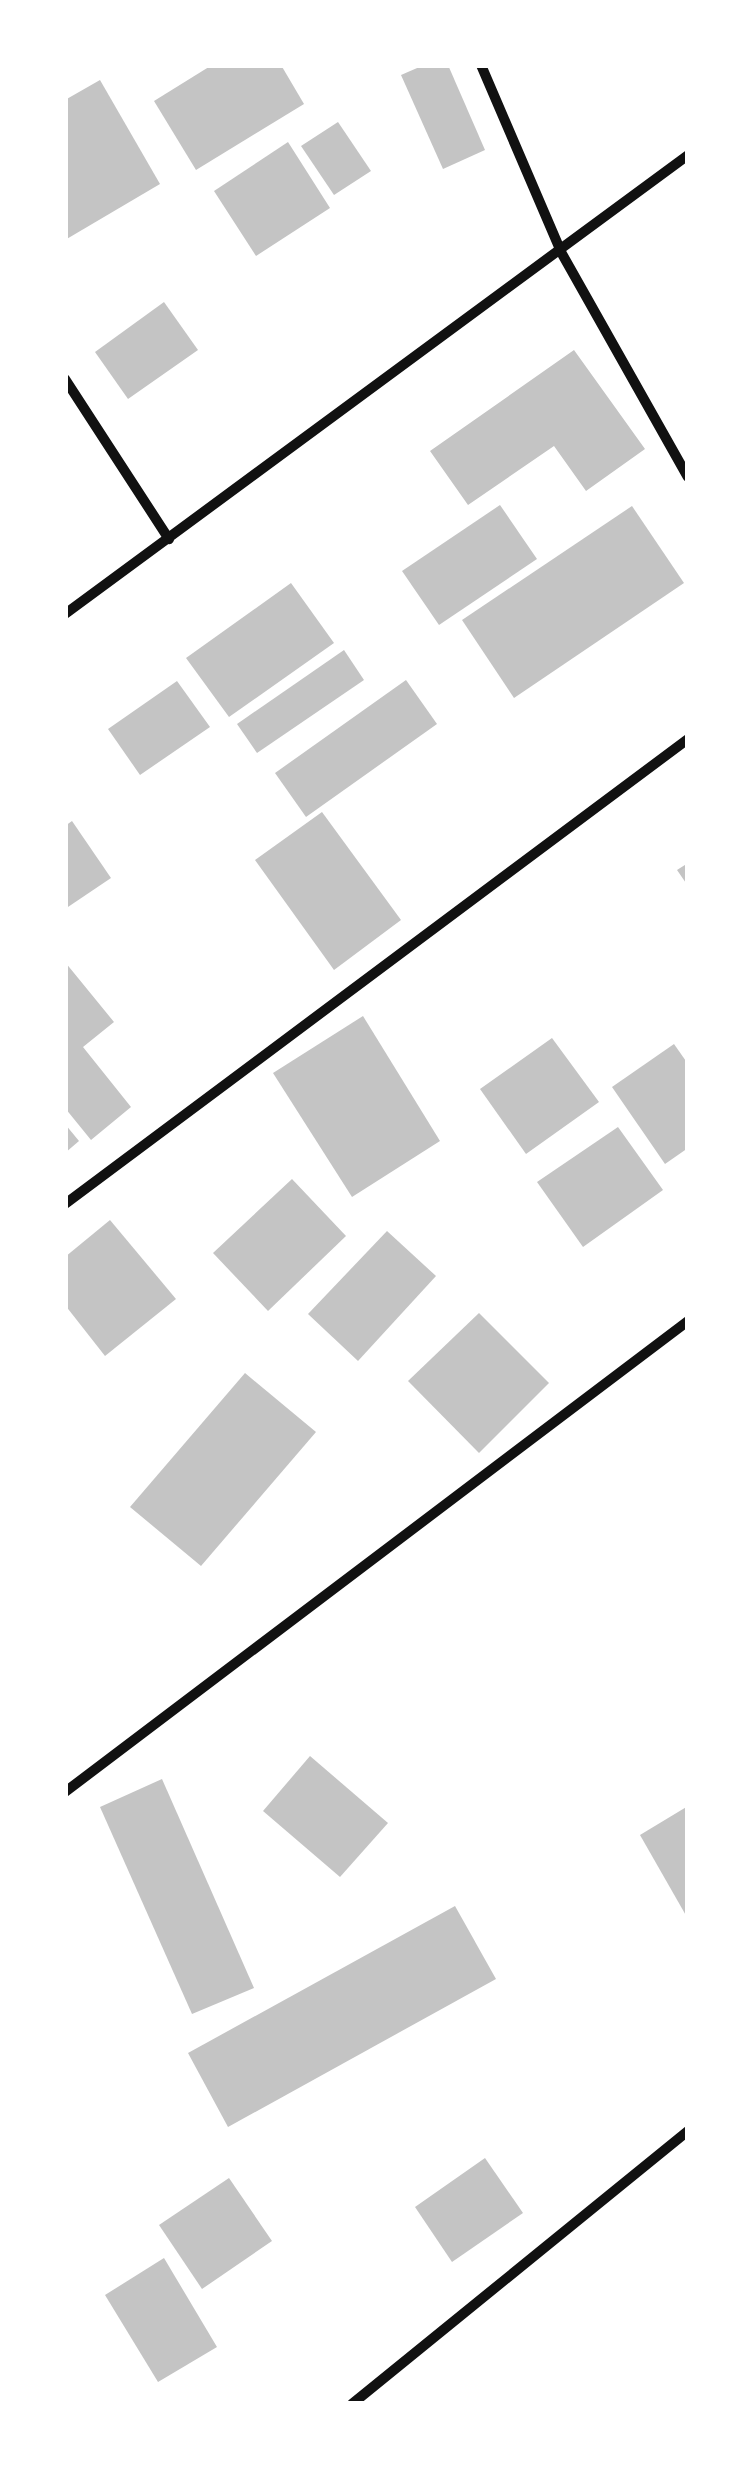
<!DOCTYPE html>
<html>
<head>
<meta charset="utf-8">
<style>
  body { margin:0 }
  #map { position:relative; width:753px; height:2469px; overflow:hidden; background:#fff; font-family:"Playfair Display",serif }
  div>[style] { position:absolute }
  .building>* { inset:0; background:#c4c4c4 }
  .minor>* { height:10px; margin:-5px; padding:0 5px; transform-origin:5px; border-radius:5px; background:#111 }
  span { translate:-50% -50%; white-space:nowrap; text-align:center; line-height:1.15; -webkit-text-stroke:10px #fff; paint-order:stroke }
  .frame { position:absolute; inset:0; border:68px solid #fff; pointer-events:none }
</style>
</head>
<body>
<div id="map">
  <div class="building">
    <i style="clip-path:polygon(212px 65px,281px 65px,304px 104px,196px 170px,154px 101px)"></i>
    <i style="clip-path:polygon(424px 65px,448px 65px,485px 150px,443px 169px,401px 75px)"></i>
    <i style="clip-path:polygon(100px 80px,160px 184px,65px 240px,65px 100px)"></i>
    <i style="clip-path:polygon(338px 122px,371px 171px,334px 195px,301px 146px)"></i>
    <i style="clip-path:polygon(288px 142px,330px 208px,256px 256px,214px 191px)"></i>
    <i style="clip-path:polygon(164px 302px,198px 350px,128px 399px,95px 352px)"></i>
    <i style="clip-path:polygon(574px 350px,645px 449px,586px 491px,554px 446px,468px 505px,430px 451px)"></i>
    <i style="clip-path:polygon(500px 505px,537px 559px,439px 625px,402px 571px)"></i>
    <i style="clip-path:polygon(632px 506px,684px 583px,514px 698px,462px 620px)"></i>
    <i style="clip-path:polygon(291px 583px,334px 643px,229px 717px,186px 658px)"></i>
    <i style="clip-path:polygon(344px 650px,364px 680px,257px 753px,237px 724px)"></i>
    <i style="clip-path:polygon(406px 680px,437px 724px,306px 817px,275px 773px)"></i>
    <i style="clip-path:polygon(177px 681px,210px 727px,140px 775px,108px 729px)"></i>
    <i style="clip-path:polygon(322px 812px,401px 920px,334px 970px,255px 860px)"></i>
    <i style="clip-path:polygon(72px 821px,111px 878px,65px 909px,65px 826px)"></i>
    <i style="clip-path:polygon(688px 863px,688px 886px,677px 870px)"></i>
    <i style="clip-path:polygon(65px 962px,114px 1022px,83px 1047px,131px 1107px,91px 1140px,65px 1108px)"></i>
    <i style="clip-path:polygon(363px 1016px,440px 1141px,352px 1197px,273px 1073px)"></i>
    <i style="clip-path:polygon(552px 1038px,599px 1102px,526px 1154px,480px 1089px)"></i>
    <i style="clip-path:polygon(674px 1044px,688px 1064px,688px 1148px,665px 1164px,612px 1087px)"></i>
    <i style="clip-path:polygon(65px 1124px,79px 1141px,65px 1153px)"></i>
    <i style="clip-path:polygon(618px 1127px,663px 1190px,583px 1247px,537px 1182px)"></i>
    <i style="clip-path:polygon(292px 1179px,346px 1236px,268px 1311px,213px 1253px)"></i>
    <i style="clip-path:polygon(110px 1220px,176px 1299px,105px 1356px,65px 1305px,65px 1257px)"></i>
    <i style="clip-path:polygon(387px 1231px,436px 1276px,358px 1361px,308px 1314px)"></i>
    <i style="clip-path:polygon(479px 1313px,549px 1383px,479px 1453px,408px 1381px)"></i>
    <i style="clip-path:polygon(245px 1373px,316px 1432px,201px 1566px,130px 1507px)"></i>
    <i style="clip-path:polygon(310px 1756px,388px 1823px,340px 1877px,263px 1811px)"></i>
    <i style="clip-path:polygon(162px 1779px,254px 1988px,192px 2014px,100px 1807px)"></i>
    <i style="clip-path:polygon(688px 1806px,688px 1919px,640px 1835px)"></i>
    <i style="clip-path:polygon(455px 1906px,496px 1979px,228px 2127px,188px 2053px)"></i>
    <i style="clip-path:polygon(485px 2158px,523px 2213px,452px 2262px,415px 2207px)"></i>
    <i style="clip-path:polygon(229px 2178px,272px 2241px,202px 2289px,159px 2225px)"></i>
    <i style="clip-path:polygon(164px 2258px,217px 2347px,158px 2382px,105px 2295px)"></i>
  </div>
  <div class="minor">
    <i style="left:481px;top:65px;width:203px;rotate:66.8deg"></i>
    <i style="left:561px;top:252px;width:258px;rotate:60.6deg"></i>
    <i style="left:65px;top:379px;width:191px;rotate:57deg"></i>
    <i style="left:65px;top:614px;width:774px;rotate:-36.38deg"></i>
    <i style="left:65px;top:1204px;width:777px;rotate:-36.74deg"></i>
    <i style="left:65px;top:1792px;width:781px;rotate:-37.09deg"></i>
    <i style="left:352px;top:2404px;width:433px;rotate:-39.1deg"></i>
  </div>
  <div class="frame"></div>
</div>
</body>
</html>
